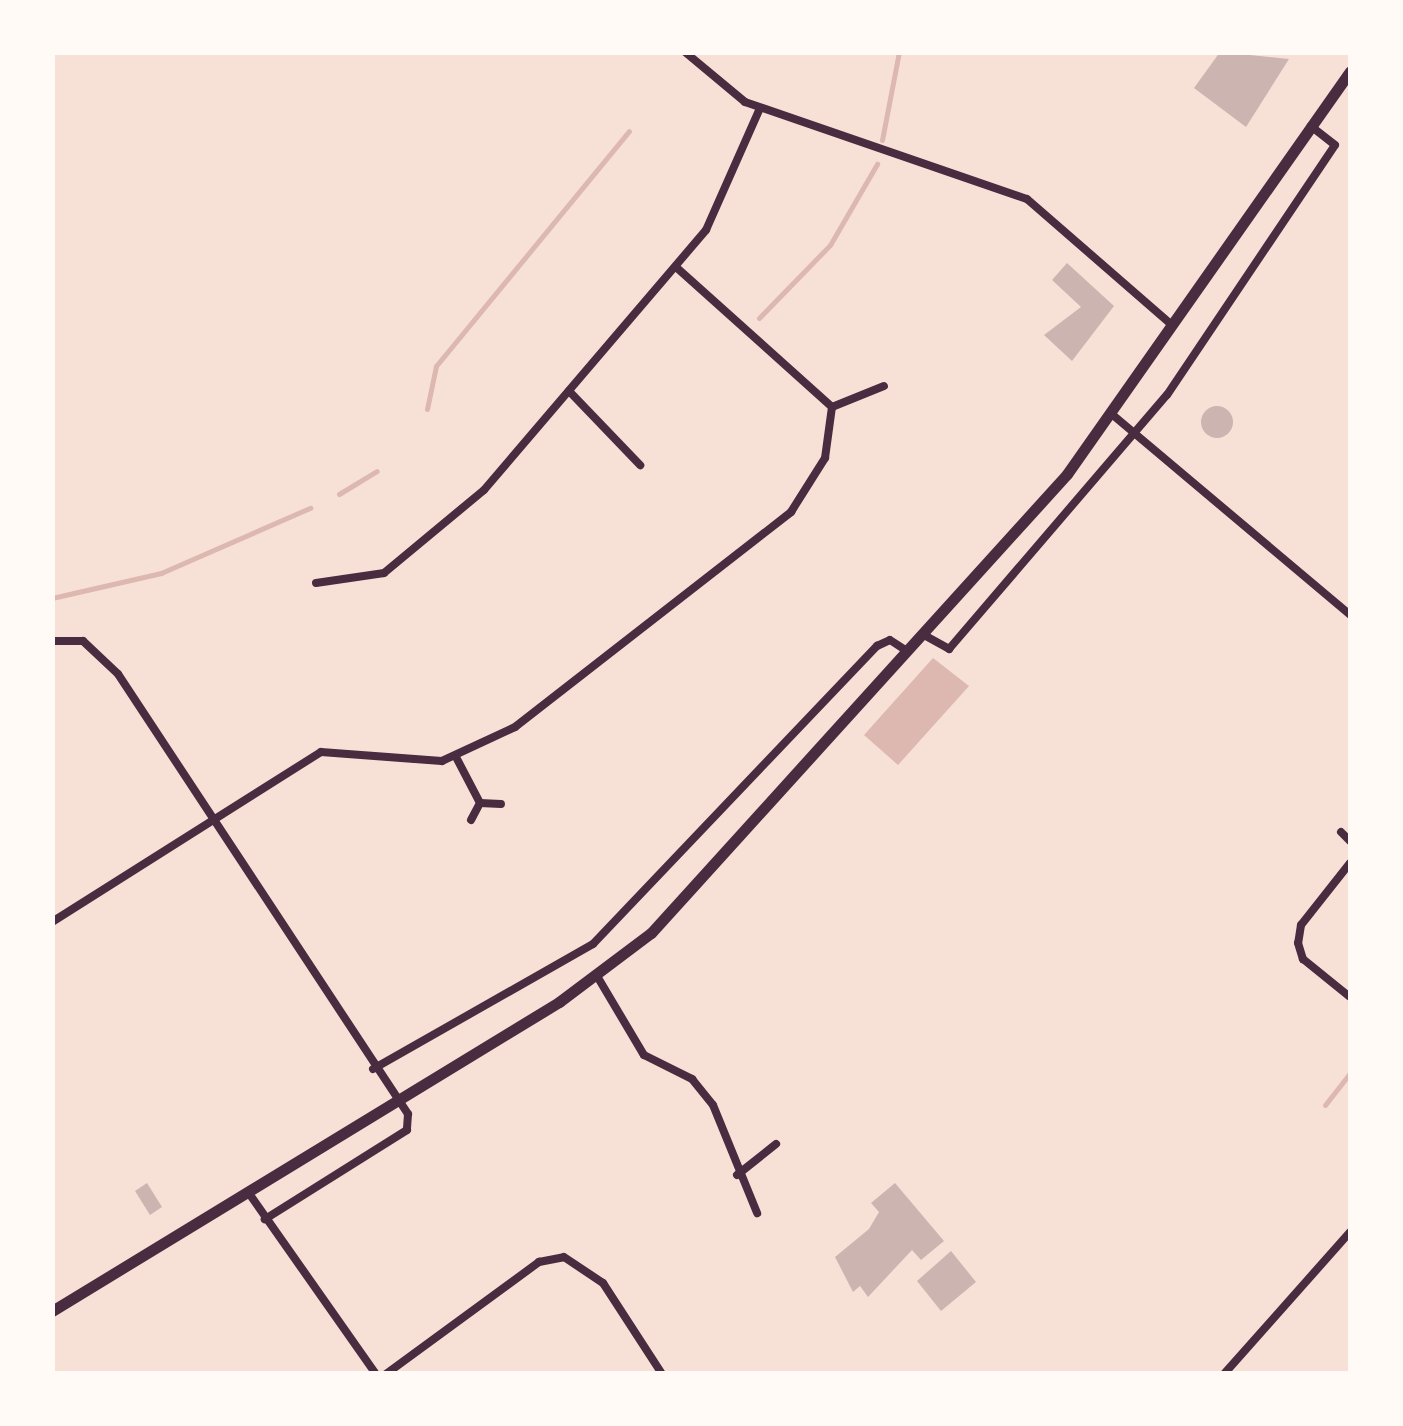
<!DOCTYPE html>
<html>
<head>
<meta charset="utf-8">
<style>
  body { margin:0 }
  #map { position:relative; width:1403px; height:1426px; overflow:hidden; background:#f7e1d7; font-family:"Asap Condensed",sans-serif }
  div>[style] { position:absolute }
  .water>* { inset:0; background:#dcb8b0 }
  .stream>* { height:5px; margin:-2.5px; padding:0 2.5px; transform-origin:2.5px; border-radius:2.5px; background:#dcb8b0 }
  .building>* { inset:0; background:#ccb4b1 }
  .round { border-radius:50% }
  .minor>* { height:8px; margin:-4px; padding:0 4px; transform-origin:4px; border-radius:4px; background:#4a2c40 }
  .primary>* { height:11px; margin:-5.5px; padding:0 5.5px; transform-origin:5.5px; border-radius:5.5px; background:#4a2c40 }
  span { translate:-50% -50%; white-space:nowrap; text-align:center; line-height:1.15; -webkit-text-stroke:8px #fffaf5; paint-order:stroke }
  .frame { position:absolute; inset:0; border:55px solid #fffaf5; pointer-events:none }
</style>
</head>
<body>
<div id="map">
  <div class="water">
    <i style="clip-path:polygon(933px 658px,969px 686px,898px 765px,864px 735px)"></i>
  </div>
  <div class="stream">
    <i style="left:882px;top:140px;width:90px;rotate:-79.1deg"></i>
    <i style="left:759px;top:318px;width:102px;rotate:-45.8deg"></i>
    <i style="left:830px;top:245px;width:94px;rotate:-59.9deg"></i>
    <i style="left:427px;top:409px;width:44px;rotate:-78.2deg"></i>
    <i style="left:436px;top:366px;width:304px;rotate:-50.6deg"></i>
    <i style="left:339px;top:494px;width:44px;rotate:-31.2deg"></i>
    <i style="left:52px;top:598px;width:112px;rotate:-12.9deg"></i>
    <i style="left:161px;top:573px;width:163px;rotate:-23.6deg"></i>
    <i style="left:1325px;top:1105px;width:41px;rotate:-52deg"></i>
  </div>
  <div class="building">
    <i style="clip-path:polygon(1220px 52px,1289px 59px,1246px 127px,1194px 88px)"></i>
    <i style="clip-path:polygon(1067px 263px,1114px 306px,1072px 361px,1044px 335px,1081px 307px,1052px 280px)"></i>
    <i class="round" style="left:1201px;top:406px;width:32px;height:32px"></i>
    <i style="clip-path:polygon(147px 1183px,162px 1207px,150px 1215px,135px 1191px)"></i>
    <i style="clip-path:polygon(895px 1183px,944px 1241px,921px 1260px,912px 1250px,868px 1297px,860px 1286px,853px 1292px,835px 1257px,869px 1229px,879px 1212px,871px 1203px)"></i>
    <i style="clip-path:polygon(951px 1251px,976px 1282px,941px 1311px,917px 1281px)"></i>
  </div>
  <div class="minor">
    <i style="left:685px;top:52px;width:78px;rotate:39.8deg"></i>
    <i style="left:745px;top:102px;width:298px;rotate:19deg"></i>
    <i style="left:1027px;top:199px;width:192px;rotate:41deg"></i>
    <i style="left:569px;top:391px;width:103px;rotate:46.2deg"></i>
    <i style="left:832px;top:407px;width:56px;rotate:-22deg"></i>
    <i style="left:1114px;top:416px;width:309px;rotate:40.1deg"></i>
    <i style="left:316px;top:583px;width:69px;rotate:-8.4deg"></i>
    <i style="left:384px;top:573px;width:130px;rotate:-39.7deg"></i>
    <i style="left:484px;top:490px;width:342px;rotate:-49.5deg"></i>
    <i style="left:706px;top:230px;width:133px;rotate:-66.1deg"></i>
    <i style="left:924px;top:635px;width:29px;rotate:29deg"></i>
    <i style="left:949px;top:649px;width:335px;rotate:-49.4deg"></i>
    <i style="left:1167px;top:395px;width:301px;rotate:-56.1deg"></i>
    <i style="left:1335px;top:145px;width:31px;rotate:-142deg"></i>
    <i style="left:52px;top:641px;width:31px"></i>
    <i style="left:83px;top:641px;width:48px;rotate:43.3deg"></i>
    <i style="left:118px;top:674px;width:527px;rotate:56.61deg"></i>
    <i style="left:408px;top:1114px;width:16px;rotate:94deg"></i>
    <i style="left:407px;top:1130px;width:168px;rotate:147.9deg"></i>
    <i style="left:456px;top:757px;width:52px;rotate:62.4deg"></i>
    <i style="left:480px;top:803px;width:21px;rotate:3deg"></i>
    <i style="left:471px;top:820px;width:19px;rotate:-62deg"></i>
    <i style="left:1341px;top:832px;width:13px;rotate:45deg"></i>
    <i style="left:1350px;top:863px;width:79px;rotate:128.3deg"></i>
    <i style="left:1301px;top:925px;width:18px;rotate:99deg"></i>
    <i style="left:1298px;top:943px;width:17px;rotate:73deg"></i>
    <i style="left:1303px;top:959px;width:60px;rotate:39deg"></i>
    <i style="left:52px;top:922px;width:318px;rotate:-32.3deg"></i>
    <i style="left:321px;top:752px;width:121px;rotate:4.3deg"></i>
    <i style="left:442px;top:761px;width:81px;rotate:-25deg"></i>
    <i style="left:515px;top:727px;width:350px;rotate:-37.9deg"></i>
    <i style="left:791px;top:512px;width:64px;rotate:-57.8deg"></i>
    <i style="left:825px;top:458px;width:51px;rotate:-82.2deg"></i>
    <i style="left:832px;top:407px;width:210px;rotate:-138.1deg"></i>
    <i style="left:597px;top:976px;width:92px;rotate:59.3deg"></i>
    <i style="left:644px;top:1055px;width:54px;rotate:26.6deg"></i>
    <i style="left:692px;top:1079px;width:33px;rotate:51deg"></i>
    <i style="left:713px;top:1105px;width:117px;rotate:67.8deg"></i>
    <i style="left:373px;top:1069px;width:253px;rotate:-29.6deg"></i>
    <i style="left:593px;top:944px;width:412px;rotate:-46.4deg"></i>
    <i style="left:877px;top:646px;width:14px;rotate:-25deg"></i>
    <i style="left:890px;top:640px;width:20px;rotate:33deg"></i>
    <i style="left:737px;top:1175px;width:50px;rotate:-38.5deg"></i>
    <i style="left:248px;top:1192px;width:223px;rotate:54.9deg"></i>
    <i style="left:386px;top:1374px;width:190px;rotate:-36.2deg"></i>
    <i style="left:539px;top:1262px;width:25px;rotate:-11deg"></i>
    <i style="left:564px;top:1257px;width:47px;rotate:33.7deg"></i>
    <i style="left:603px;top:1283px;width:108px;rotate:57deg"></i>
    <i style="left:1224px;top:1374px;width:190px;rotate:-48.4deg"></i>
  </div>
  <div class="primary">
    <i style="left:52px;top:1311px;width:594px;rotate:-31.36deg"></i>
    <i style="left:559px;top:1002px;width:115px;rotate:-36.9deg"></i>
    <i style="left:651px;top:933px;width:619px;rotate:-47.81deg"></i>
    <i style="left:1067px;top:474px;width:492px;rotate:-54.9deg"></i>
  </div>
  <div class="frame"></div>
</div>
</body>
</html>
